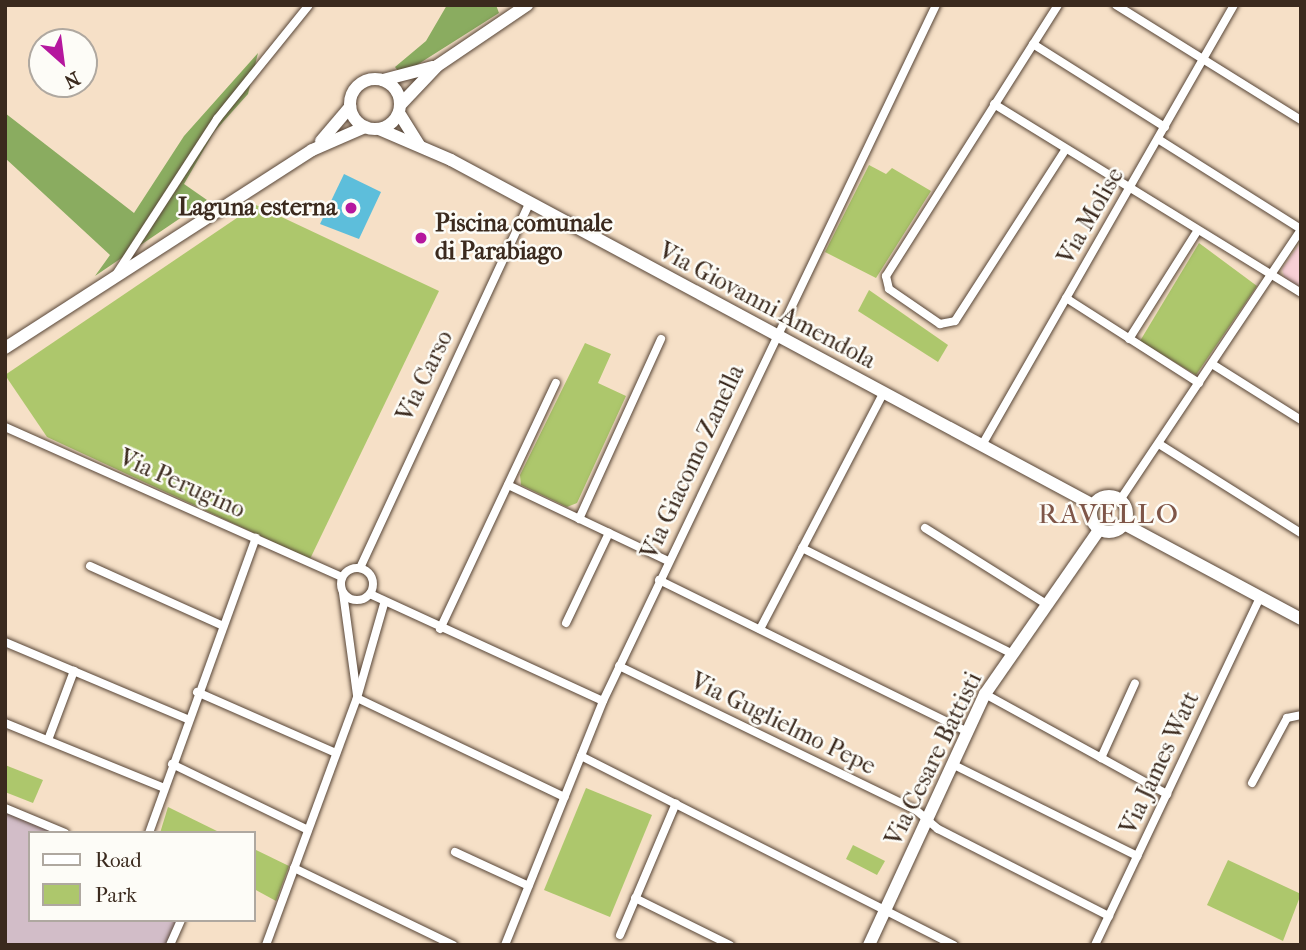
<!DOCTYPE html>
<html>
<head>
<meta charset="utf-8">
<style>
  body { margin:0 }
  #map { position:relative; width:1306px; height:950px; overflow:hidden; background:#f6e0c7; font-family:"IM FELL French Canon",serif }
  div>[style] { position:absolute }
  .built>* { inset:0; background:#f7cfd5 }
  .industrial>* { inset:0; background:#d2bdc8 }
  .green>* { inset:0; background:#adc76c }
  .forest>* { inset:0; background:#8aac60 }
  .water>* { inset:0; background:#5dbedb }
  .roads { filter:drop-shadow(0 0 2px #574537) drop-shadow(0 0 2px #574537) }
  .street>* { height:8px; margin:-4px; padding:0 4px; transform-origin:4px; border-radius:4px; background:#fff }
  .street>.ring { margin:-4px; padding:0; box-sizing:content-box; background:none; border:8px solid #fff; border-radius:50% }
  .secondary>* { height:12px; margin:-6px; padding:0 6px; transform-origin:6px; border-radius:6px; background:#fff }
  .secondary>.ring { margin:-6px; padding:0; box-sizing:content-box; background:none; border:12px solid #fff; border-radius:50% }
  .dots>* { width:19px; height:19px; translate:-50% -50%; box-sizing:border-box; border:4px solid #fdfcf7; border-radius:50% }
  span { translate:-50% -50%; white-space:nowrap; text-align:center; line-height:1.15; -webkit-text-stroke:5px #fdfcf7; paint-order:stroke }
  .poi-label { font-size:24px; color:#3b2a1e; font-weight:700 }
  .right { translate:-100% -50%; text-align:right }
  .left { translate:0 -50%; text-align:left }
  .street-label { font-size:24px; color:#3b2a1e }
  .quarter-label { font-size:28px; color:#7f5648; letter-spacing:2px }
  .frame { position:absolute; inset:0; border:7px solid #3b2a1e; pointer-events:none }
  .legend { position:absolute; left:28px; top:831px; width:228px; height:91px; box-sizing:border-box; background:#fdfcf7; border:2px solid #afa8a0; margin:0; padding:9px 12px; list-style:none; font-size:21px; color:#3b2a1e }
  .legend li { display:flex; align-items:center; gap:14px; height:35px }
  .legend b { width:35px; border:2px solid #afa8a0 }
  .north { position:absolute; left:28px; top:28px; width:70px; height:70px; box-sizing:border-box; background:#fdfcf7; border:2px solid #afa8a0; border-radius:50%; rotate:152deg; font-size:19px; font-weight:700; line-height:28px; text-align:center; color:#3b2a1e }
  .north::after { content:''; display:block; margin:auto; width:24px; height:32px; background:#b5179e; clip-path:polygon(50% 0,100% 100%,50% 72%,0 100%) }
</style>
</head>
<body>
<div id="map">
  <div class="built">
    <i style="clip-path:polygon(1301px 242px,1301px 287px,1285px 280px,1282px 269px)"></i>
  </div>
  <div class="industrial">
    <i style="clip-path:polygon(5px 810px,61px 833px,30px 833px,30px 920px,179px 920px,168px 945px,5px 945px)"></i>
  </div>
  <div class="green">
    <i style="clip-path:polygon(869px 165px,886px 174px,892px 168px,931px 191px,876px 278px,825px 252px)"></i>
    <i style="clip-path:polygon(256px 205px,439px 291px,310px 559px,47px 437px,5px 375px)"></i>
    <i style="clip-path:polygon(1199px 243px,1257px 286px,1196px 375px,1140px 341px)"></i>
    <i style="clip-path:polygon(869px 290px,948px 345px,938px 362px,858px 311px)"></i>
    <i style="clip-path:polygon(585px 343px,611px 354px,598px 383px,626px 396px,577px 503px,567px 507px,521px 485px,520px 475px)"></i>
    <i style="clip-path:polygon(5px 765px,43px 780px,33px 803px,5px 792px)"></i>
    <i style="clip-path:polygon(586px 788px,652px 815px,610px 917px,544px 890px)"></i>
    <i style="clip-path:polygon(168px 807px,221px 833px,160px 833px)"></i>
    <i style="clip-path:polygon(853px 845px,885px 861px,877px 875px,846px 859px)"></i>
    <i style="clip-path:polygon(254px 849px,289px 866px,276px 901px,254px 889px)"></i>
    <i style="clip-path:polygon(1228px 860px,1301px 894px,1283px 941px,1207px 905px)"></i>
  </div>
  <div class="forest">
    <i style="clip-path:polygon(447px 5px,496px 5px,499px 13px,401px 75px,395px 67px,426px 41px)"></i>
    <i style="clip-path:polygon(258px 53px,248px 94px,214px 132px,184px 184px,207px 200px,95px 276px,110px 255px,5px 158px,5px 113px,134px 213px,184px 136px)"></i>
  </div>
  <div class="water">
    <i style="clip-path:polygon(344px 174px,381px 192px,359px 239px,320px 224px)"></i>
  </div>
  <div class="roads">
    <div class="street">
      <i style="left:1058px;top:5px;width:321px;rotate:122.4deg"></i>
      <i style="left:886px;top:276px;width:13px;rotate:77deg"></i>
      <i style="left:889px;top:289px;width:62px;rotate:34.5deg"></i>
      <i style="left:940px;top:324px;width:15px;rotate:-11deg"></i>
      <i style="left:955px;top:321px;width:203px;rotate:-57.2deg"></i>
      <i style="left:1116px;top:5px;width:218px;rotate:31.9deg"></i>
      <i style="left:1033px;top:44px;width:156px;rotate:32.2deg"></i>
      <i style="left:994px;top:104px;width:361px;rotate:31.6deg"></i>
      <i style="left:1158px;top:139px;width:169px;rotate:32.2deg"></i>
      <i style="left:117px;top:273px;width:184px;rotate:-57deg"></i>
      <i style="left:217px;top:119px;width:146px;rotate:-51.1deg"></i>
      <i style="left:1066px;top:298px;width:158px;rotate:32.6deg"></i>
      <i style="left:1129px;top:339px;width:125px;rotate:-57.7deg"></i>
      <i style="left:1212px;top:364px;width:105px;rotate:32.2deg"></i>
      <i style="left:5px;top:427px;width:369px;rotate:24deg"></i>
      <i style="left:1159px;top:444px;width:168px;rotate:32.1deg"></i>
      <i style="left:982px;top:445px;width:507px;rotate:-60.2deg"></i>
      <i style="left:508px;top:485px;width:177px;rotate:25.4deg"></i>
      <i style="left:1120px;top:500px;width:325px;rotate:-56.2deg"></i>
      <i style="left:579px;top:519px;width:198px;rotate:-65.5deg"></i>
      <i style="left:925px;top:528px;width:143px;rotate:32.1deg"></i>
      <i style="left:802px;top:548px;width:234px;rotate:26.7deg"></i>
      <i style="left:90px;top:566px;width:144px;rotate:24.2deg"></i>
      <i class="ring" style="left:341px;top:568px;width:24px;height:24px"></i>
      <i style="left:360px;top:568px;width:404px;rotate:-65.1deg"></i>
      <i style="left:659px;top:580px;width:342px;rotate:26.2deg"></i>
      <i style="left:343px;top:593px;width:103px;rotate:82.2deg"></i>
      <i style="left:370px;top:594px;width:256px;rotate:24.7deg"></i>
      <i style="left:566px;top:623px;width:100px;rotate:-64.5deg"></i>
      <i style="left:440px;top:629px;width:272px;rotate:-64.8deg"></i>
      <i style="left:760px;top:629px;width:267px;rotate:-62.4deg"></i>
      <i style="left:5px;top:642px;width:198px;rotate:22.9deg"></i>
      <i style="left:619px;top:666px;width:330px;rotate:25.9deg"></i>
      <i style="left:916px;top:810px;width:29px;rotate:41deg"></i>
      <i style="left:938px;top:829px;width:192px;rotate:27deg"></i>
      <i style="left:197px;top:692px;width:152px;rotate:23.7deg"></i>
      <i style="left:985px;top:694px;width:208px;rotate:28.8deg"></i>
      <i style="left:357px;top:698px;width:230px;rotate:25.5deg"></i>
      <i style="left:5px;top:723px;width:172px;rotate:22.2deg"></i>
      <i style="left:48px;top:740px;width:74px;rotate:-69.4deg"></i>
      <i style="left:581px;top:756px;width:418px;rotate:26.9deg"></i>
      <i style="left:1101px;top:758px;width:82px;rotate:-65.6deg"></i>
      <i style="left:172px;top:764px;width:151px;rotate:25.9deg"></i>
      <i style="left:952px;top:764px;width:207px;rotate:26.4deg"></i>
      <i style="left:1252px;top:783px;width:74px;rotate:-61.7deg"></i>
      <i style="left:1287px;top:718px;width:14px;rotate:-12deg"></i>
      <i style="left:5px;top:808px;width:65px;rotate:22.6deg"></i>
      <i style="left:149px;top:833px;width:314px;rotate:-70.1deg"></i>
      <i style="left:455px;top:852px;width:81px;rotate:24.7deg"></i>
      <i style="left:294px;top:868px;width:177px;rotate:25.8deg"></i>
      <i style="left:635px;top:898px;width:106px;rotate:26.3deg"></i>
      <i style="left:620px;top:935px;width:143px;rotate:-67deg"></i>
      <i style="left:170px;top:945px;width:27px;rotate:-66deg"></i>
      <i style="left:266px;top:945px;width:263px;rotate:-69.8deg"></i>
      <i style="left:357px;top:698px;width:98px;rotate:-74deg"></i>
      <i style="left:505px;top:945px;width:263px;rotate:-68.1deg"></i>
      <i style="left:603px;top:701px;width:772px;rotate:-64.43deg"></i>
      <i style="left:1095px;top:945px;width:384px;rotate:-64.6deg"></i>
    </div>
    <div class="secondary">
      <i class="ring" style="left:350px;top:79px;width:38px;height:38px"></i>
      <i style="left:383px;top:80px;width:52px;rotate:-14.6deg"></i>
      <i style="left:401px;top:104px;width:52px;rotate:-46.5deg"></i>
      <i style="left:437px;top:66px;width:109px;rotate:-34.1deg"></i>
      <i style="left:399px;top:113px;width:38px;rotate:58deg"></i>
      <i style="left:379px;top:129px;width:78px;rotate:23.3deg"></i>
      <i style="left:451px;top:160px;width:729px;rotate:28.25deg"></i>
      <i style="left:321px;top:141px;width:45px;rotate:-49.5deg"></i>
      <i style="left:5px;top:348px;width:365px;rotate:-32.8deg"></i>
      <i style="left:312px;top:150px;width:58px;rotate:-23.5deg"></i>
      <i class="ring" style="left:1091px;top:496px;width:24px;height:24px"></i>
      <i style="left:1124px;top:524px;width:201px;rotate:28.2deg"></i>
      <i style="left:869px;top:945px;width:277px;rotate:-65.2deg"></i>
      <i style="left:985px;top:694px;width:200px;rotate:-55.2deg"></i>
    </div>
  </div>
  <div class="dots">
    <i style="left:351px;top:208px;background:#b5179e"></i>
    <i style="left:421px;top:238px;background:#b5179e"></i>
  </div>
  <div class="poi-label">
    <span class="right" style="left:337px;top:208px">Laguna esterna</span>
    <span class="left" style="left:435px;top:238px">Piscina comunale<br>di Parabiago</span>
  </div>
  <div class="street-label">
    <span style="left:1091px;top:216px;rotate:-60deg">Via Molise</span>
    <span style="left:767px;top:306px;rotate:28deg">Via Giovanni Amendola</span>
    <span style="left:425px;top:376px;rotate:-64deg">Via Carso</span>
    <span style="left:693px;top:462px;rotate:-65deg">Via Giacomo Zanella</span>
    <span style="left:182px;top:484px;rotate:24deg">Via Perugino</span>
    <span style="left:783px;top:724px;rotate:26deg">Via Guglielmo Pepe</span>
    <span style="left:934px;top:759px;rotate:-64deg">Via Cesare Battisti</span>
    <span style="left:1160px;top:763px;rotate:-65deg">Via James Watt</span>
  </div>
  <div class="quarter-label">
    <span style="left:1109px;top:514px">RAVELLO</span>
  </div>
  <div class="frame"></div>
  <ul class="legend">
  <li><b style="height:9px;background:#fff"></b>Road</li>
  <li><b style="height:19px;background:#adc76c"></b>Park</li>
  </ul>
  <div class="north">N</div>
</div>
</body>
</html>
